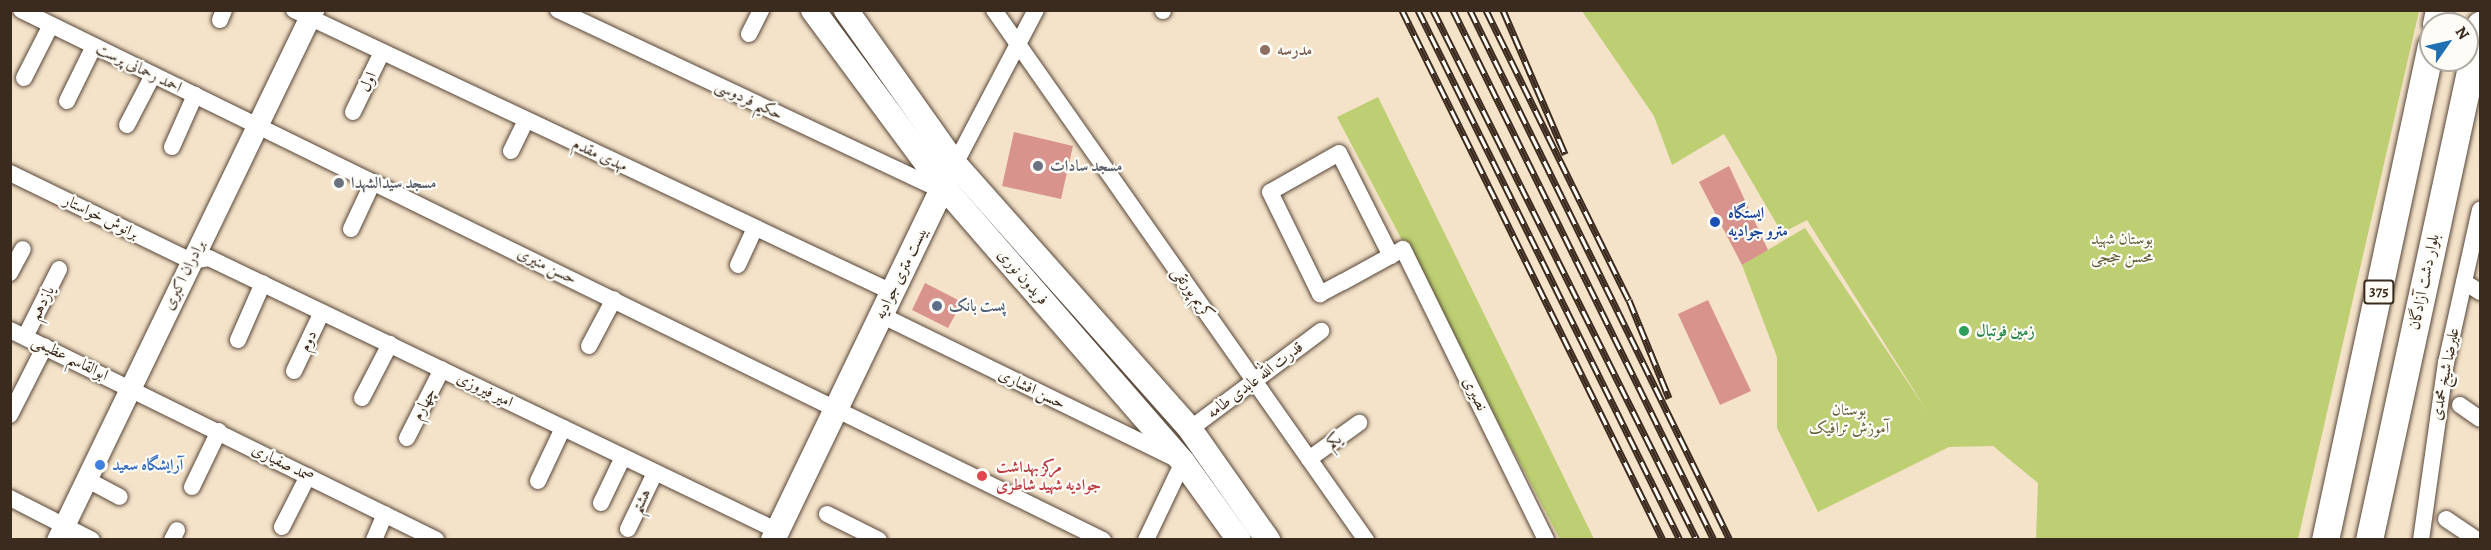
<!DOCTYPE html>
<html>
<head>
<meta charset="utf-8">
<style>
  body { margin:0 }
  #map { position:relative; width:2491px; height:550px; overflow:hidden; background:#f4e2c9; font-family:Alegreya,Amiri,serif }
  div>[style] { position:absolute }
  .green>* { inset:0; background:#bdcf72 }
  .building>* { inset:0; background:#d8938c }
  .roads { filter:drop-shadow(0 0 2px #574638) drop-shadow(0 0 2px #574638) }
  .minor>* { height:16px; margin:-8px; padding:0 8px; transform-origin:8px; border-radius:8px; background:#fff }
  .tertiary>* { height:21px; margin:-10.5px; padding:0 10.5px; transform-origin:10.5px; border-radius:10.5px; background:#fff }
  .secondary>* { height:24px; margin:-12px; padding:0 12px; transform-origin:12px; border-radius:12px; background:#fff }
  .primary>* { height:27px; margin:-13.5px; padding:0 13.5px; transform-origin:13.5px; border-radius:13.5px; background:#fff }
  .rail>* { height:7px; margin-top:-3.5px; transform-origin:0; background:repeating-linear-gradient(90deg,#fdfcf7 0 14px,#3b2a1e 0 28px); box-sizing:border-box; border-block:2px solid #3b2a1e }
  .dots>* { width:16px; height:16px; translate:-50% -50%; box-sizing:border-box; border:3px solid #fdfcf7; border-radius:50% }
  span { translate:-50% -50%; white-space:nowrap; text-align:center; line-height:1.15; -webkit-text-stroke:4.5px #fdfcf7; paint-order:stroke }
  .shield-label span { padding:2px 4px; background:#fdfcf7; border:2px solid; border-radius:4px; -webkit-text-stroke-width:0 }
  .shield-label { font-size:15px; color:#3b2a1e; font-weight:700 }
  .education-label { font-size:16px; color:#785e54; font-weight:700 }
  .left { translate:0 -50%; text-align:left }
  .street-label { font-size:16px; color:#3b2a1e }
  .worship-label { font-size:16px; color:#5b616d; font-weight:700 }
  .transit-label { font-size:16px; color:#164399; font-weight:700 }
  .park-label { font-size:16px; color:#625c37 }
  .service-label { font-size:16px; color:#4e5e75; font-weight:700 }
  .leisure-label { font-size:16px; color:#27864d; font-weight:700 }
  .shop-label { font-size:16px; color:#366cbe; font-weight:700 }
  .health-label { font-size:16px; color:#be3a42; font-weight:700 }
  .frame { position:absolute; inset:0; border:12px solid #3b2a1e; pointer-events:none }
  .north { position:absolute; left:2419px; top:12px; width:60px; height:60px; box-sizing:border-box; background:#fdfcf7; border:2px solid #afa8a0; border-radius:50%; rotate:56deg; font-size:16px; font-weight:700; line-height:24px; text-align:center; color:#3b2a1e }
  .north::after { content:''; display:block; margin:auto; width:21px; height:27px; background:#1f6fb2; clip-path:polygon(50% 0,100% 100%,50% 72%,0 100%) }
</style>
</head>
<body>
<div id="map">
  <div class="green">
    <i style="clip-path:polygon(1582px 11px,2419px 11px,2298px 539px,2036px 539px,2038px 483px,1993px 446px,1949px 447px,1818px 512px,1777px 428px,1777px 357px,1742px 265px,1805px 228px,1927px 411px,1807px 220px,1782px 233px,1724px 134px,1672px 165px,1654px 116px)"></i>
    <i style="clip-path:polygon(1378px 97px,1594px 539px,1560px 539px,1337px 117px)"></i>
  </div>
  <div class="building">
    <i style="clip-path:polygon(1014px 132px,1073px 146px,1061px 199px,1002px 186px)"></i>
    <i style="clip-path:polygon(1729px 166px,1768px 250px,1742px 265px,1699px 182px)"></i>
    <i style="clip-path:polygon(925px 283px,962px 302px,948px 328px,912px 310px)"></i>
    <i style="clip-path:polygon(1708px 300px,1751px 391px,1720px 405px,1678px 314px)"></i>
  </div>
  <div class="roads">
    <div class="minor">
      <i style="left:21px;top:10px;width:1205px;rotate:26.1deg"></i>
      <i style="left:294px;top:10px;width:661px;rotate:25.25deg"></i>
      <i style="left:558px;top:10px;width:423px;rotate:25.2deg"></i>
      <i style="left:994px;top:10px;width:648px;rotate:54.94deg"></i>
      <i style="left:1163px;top:10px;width:1px;rotate:90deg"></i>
      <i style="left:220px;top:20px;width:11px;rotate:-68deg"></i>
      <i style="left:749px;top:34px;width:27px;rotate:-63deg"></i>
      <i style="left:24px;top:78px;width:59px;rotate:-63deg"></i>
      <i style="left:67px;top:101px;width:61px;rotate:-63.9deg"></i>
      <i style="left:353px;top:112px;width:67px;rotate:-64.2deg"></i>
      <i style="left:127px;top:125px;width:56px;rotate:-62.5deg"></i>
      <i style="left:172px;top:147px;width:57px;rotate:-66.1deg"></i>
      <i style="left:511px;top:151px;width:34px;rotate:-64deg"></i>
      <i style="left:955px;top:164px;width:174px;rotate:-62.3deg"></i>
      <i style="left:10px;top:173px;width:201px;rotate:25.9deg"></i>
      <i style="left:191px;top:261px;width:18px;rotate:-9deg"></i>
      <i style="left:209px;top:258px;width:631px;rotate:25.63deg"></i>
      <i style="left:351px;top:229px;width:52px;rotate:-64.9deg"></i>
      <i style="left:1391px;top:256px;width:115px;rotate:-116.8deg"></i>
      <i style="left:1339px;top:153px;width:79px;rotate:150.5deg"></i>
      <i style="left:1270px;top:192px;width:114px;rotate:63.9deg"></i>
      <i style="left:1320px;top:294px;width:26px;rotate:-28deg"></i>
      <i style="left:1343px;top:282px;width:68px;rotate:-28.8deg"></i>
      <i style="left:1403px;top:249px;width:324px;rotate:63.8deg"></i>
      <i style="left:738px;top:265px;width:41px;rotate:-65.3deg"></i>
      <i style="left:10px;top:273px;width:27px;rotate:-62deg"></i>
      <i style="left:2464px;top:282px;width:19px;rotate:32deg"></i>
      <i style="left:881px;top:315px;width:336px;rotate:26deg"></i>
      <i style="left:1183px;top:462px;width:86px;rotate:115.4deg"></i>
      <i style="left:10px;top:330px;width:475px;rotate:26.2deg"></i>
      <i style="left:25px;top:337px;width:76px;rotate:-63.4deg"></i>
      <i style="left:238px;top:340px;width:62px;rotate:-66.3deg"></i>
      <i style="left:589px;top:346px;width:53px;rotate:-62deg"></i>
      <i style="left:294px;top:371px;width:65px;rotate:-64.6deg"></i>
      <i style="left:362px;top:398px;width:61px;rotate:-62.6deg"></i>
      <i style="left:2460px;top:405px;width:24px;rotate:35deg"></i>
      <i style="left:10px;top:415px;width:77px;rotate:-63.1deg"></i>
      <i style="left:1190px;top:429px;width:164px;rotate:-36.8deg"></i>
      <i style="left:407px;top:438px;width:77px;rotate:-63.1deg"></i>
      <i style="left:1309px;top:459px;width:62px;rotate:-35.8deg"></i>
      <i style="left:86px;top:479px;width:38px;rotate:28deg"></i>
      <i style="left:538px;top:481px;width:59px;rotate:-64.7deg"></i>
      <i style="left:192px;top:487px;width:62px;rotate:-64.3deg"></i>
      <i style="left:10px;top:498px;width:92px;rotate:27.1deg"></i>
      <i style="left:601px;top:503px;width:51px;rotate:-64.4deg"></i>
      <i style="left:827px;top:514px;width:58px;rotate:26.6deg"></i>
      <i style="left:2446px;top:519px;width:37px;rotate:34deg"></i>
      <i style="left:282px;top:527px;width:57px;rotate:-63deg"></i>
      <i style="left:628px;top:529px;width:62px;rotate:-64.3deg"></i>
      <i style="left:172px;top:540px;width:11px;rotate:-63deg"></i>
      <i style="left:374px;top:540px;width:28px;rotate:-67deg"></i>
      <i style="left:2421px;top:540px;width:179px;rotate:-82deg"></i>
      <i style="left:2446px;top:363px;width:157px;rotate:-77.5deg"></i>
    </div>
    <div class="tertiary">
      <i style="left:57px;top:540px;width:589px;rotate:-64.22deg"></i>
    </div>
    <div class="secondary">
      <i style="left:813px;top:10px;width:219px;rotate:53.5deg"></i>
      <i style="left:943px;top:186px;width:366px;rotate:49deg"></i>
      <i style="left:1183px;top:462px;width:96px;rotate:54.3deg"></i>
      <i style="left:846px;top:10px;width:189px;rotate:54.7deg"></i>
      <i style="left:955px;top:164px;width:354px;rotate:48.4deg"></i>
      <i style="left:1190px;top:429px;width:136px;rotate:54.9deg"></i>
      <i style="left:773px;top:540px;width:406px;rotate:-64.3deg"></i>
    </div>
    <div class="primary">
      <i style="left:2436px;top:24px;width:14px;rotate:-78deg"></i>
      <i style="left:2325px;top:540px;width:506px;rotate:-77.91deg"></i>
      <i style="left:2369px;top:540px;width:527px;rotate:-77.84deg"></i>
    </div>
  </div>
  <div class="rail">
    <i style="left:1402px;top:10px;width:591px;rotate:63.78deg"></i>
    <i style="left:1418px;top:10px;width:591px;rotate:63.69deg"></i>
    <i style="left:1433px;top:10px;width:592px;rotate:63.52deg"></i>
    <i style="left:1453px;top:10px;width:591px;rotate:63.78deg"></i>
    <i style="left:1470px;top:10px;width:590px;rotate:63.87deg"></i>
    <i style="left:1486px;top:10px;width:323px;rotate:63.8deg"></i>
    <i style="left:1629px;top:300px;width:106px;rotate:67.8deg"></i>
    <i style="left:1503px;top:10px;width:157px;rotate:66.7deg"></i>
  </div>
  <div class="dots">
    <i style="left:1265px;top:50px;background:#8d6e63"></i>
    <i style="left:1038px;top:166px;background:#6b7280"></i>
    <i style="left:339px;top:183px;background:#6b7280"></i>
    <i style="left:1715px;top:222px;background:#1a4fb4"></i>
    <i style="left:937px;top:306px;background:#5c6f8a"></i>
    <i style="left:1964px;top:331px;background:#2e9e5b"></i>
    <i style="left:100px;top:465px;background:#3f7fe0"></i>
    <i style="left:982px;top:476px;background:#e0444e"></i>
  </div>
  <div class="shield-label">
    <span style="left:2379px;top:292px">375</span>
  </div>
  <div class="education-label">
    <span class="left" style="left:1277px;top:50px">مدرسه</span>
  </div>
  <div class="street-label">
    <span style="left:139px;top:68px;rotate:26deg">احمد رحمانی پرست</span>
    <span style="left:368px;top:82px;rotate:-65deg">اول</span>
    <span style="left:749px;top:100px;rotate:25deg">حکیم فردوسی</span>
    <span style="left:600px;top:155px;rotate:25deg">مهدی مقدم</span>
    <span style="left:101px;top:217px;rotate:26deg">برانوش خواستار</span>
    <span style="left:547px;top:266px;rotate:26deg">حسن منیری</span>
    <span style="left:901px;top:273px;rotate:-64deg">بیست متری جوادیه</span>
    <span style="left:184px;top:275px;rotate:-64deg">برادران اکبری</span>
    <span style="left:1023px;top:277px;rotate:49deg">فریدون نوری</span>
    <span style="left:2424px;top:282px;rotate:-78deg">بلوار دشت آزادگان</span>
    <span style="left:1193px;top:293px;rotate:55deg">کریم پورتقی</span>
    <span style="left:42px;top:303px;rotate:-63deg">یازدهم</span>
    <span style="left:308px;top:341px;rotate:-65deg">دوم</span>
    <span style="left:70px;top:358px;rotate:26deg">ابوالقاسم عظیمی</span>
    <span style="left:2445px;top:374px;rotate:-79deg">علیرضا شیخ محمدی</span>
    <span style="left:1255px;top:380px;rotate:-37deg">قدرت الله عابدی طامه</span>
    <span style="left:1032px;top:389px;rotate:26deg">حسن افشاری</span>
    <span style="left:485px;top:390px;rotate:26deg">امیر فیروزی</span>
    <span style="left:1475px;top:394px;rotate:63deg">نصیری</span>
    <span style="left:424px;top:404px;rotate:-63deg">چهارم</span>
    <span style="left:1334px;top:441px;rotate:-35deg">یکم</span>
    <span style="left:283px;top:463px;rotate:26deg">صمد صفیاری</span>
    <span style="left:641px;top:501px;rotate:-64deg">هشتم</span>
  </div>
  <div class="worship-label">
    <span class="left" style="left:1050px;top:166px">مسجد سادات</span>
    <span class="left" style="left:351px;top:183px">مسجد سیدالشهدا</span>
  </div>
  <div class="transit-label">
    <span class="left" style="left:1728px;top:222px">ایستگاه<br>مترو جوادیه</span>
  </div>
  <div class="park-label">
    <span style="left:2122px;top:248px">بوستان شهید<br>محسن حججی</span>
    <span style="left:1849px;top:419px">بوستان<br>آموزش ترافیک</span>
  </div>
  <div class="service-label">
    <span class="left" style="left:949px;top:306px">پست بانک</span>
  </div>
  <div class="leisure-label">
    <span class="left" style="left:1976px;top:331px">زمین فوتبال</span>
  </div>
  <div class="shop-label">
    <span class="left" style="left:112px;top:465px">آرایشگاه سعید</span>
  </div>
  <div class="health-label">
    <span class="left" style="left:996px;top:476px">مرکز بهداشت<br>جوادیه شهید شاطری</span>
  </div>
  <div class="frame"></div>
  <div class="north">N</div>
</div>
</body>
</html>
